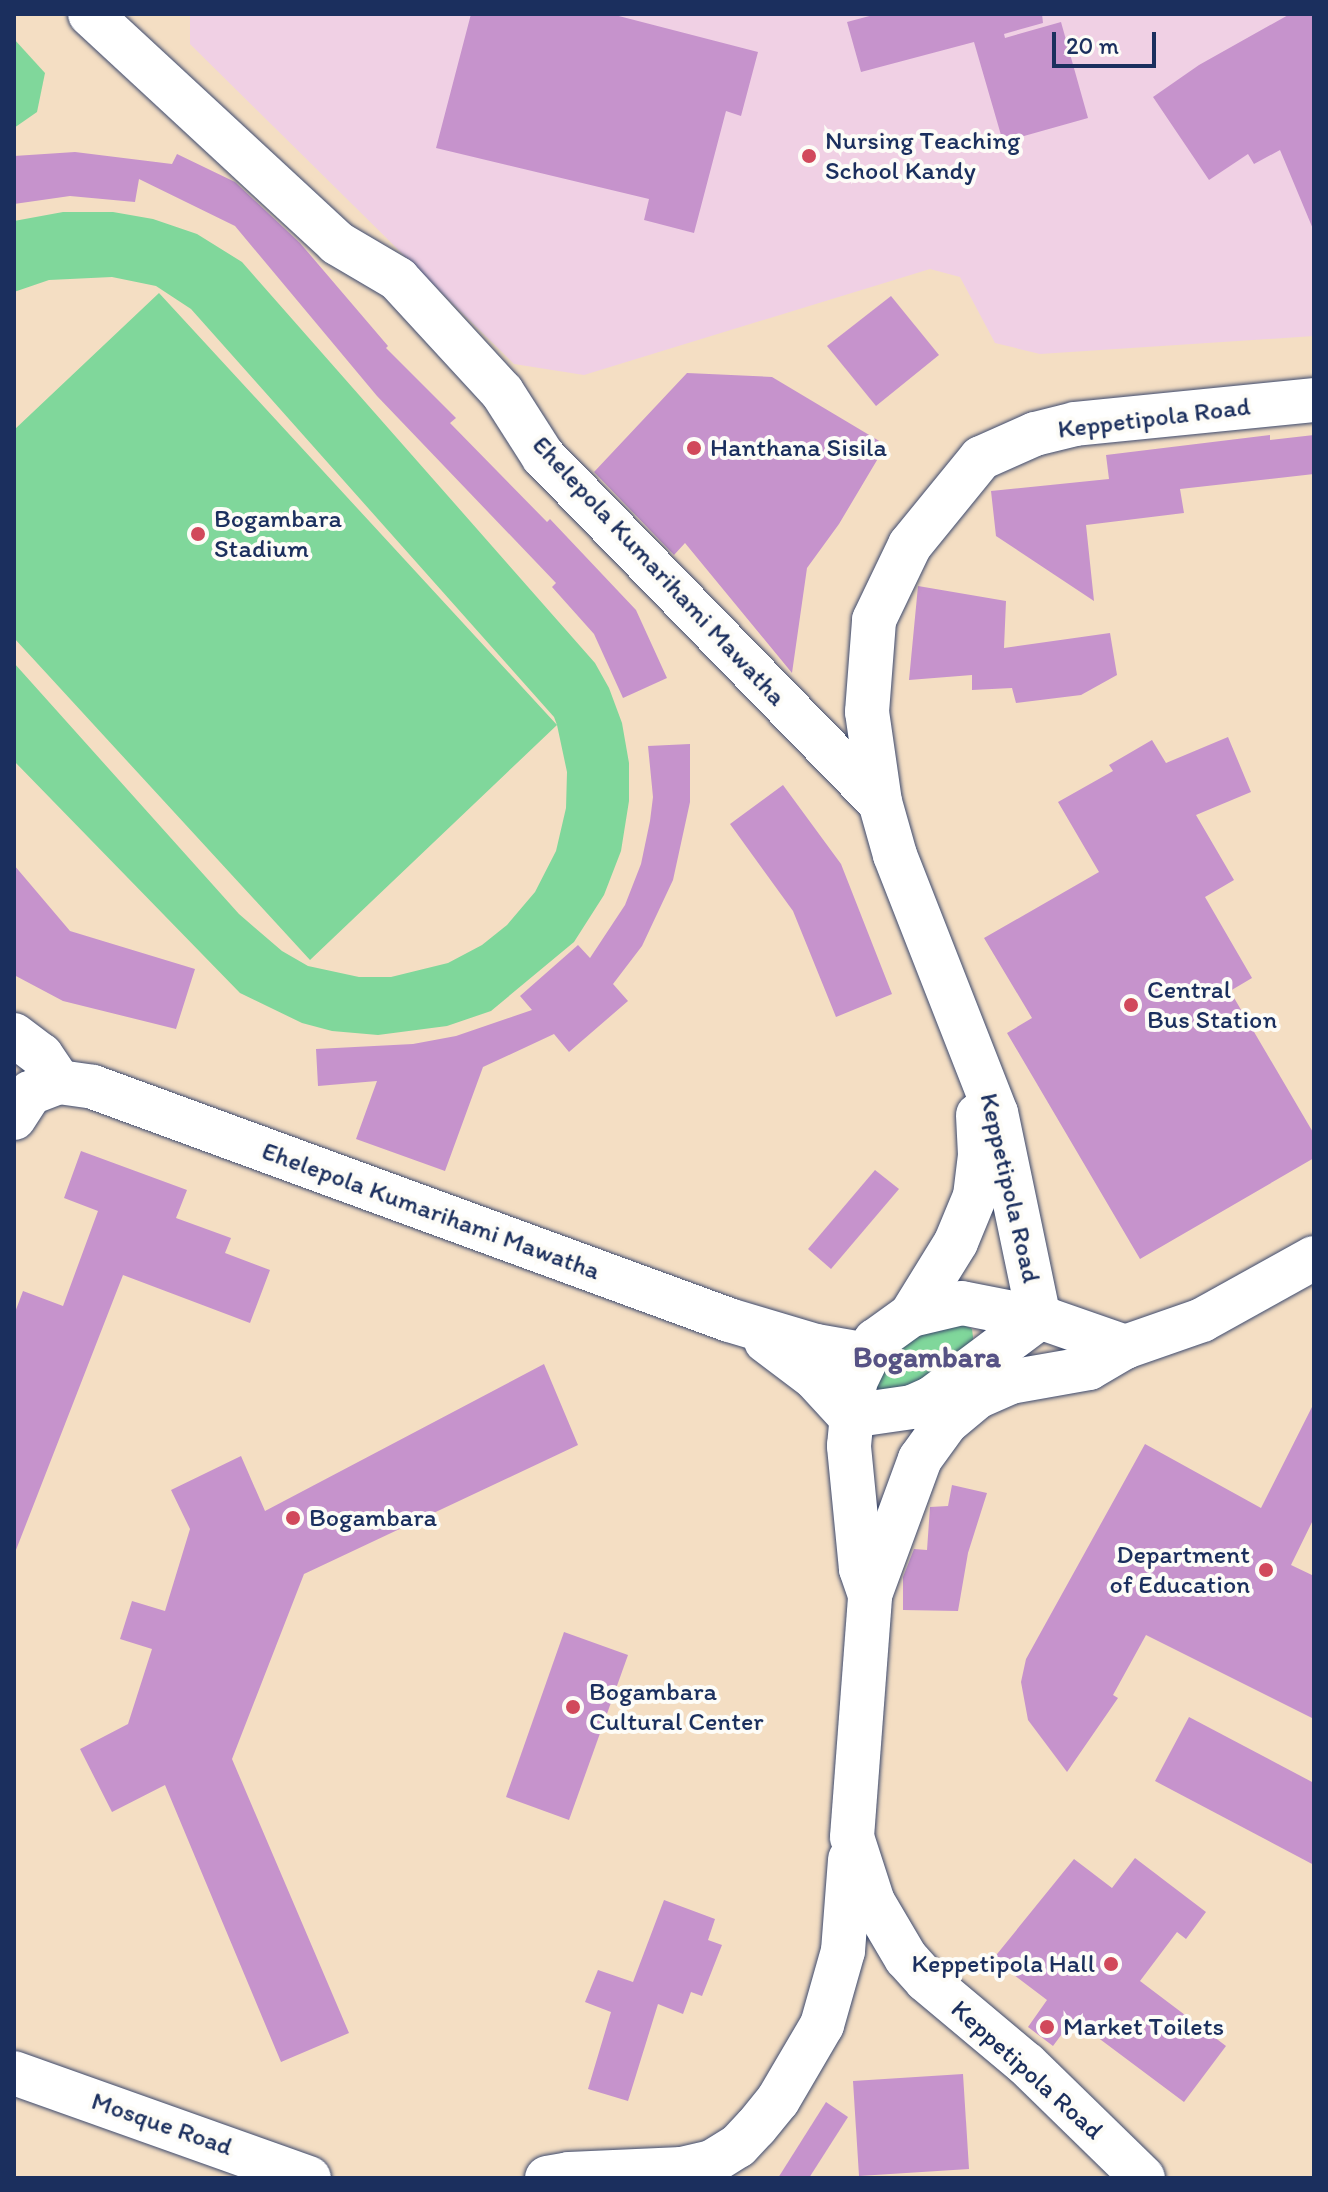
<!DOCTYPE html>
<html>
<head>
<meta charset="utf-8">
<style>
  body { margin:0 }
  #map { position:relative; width:1328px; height:2192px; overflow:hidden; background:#f4dec3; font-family:Itim,sans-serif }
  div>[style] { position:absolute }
  .built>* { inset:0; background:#f0d0e4 }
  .green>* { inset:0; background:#80d79b }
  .building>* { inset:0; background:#c693cc }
  .roads { filter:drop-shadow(0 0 2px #3c496d) drop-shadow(0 0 2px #3c496d) }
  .minor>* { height:44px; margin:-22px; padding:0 22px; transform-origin:22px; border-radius:22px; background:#fff }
  .major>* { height:44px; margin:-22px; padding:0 22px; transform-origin:22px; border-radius:22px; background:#fff }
  .dots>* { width:22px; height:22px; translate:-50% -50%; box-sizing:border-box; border:4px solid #fdfcf7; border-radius:50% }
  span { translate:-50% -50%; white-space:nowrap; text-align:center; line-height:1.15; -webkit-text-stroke:8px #fdfcf7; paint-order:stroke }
  .poi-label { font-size:26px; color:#1b2f5e }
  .left { translate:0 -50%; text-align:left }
  .right { translate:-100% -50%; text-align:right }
  .street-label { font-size:26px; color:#1b2f5e }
  .quarter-label { font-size:30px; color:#575284; font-weight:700 }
  .frame { position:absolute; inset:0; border:16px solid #1b2f5e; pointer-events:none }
  .scale { position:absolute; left:1052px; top:32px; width:104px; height:36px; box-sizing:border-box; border:4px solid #1b2f5e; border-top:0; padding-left:10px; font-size:24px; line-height:28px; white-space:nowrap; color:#1b2f5e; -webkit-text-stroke:6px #fdfcf7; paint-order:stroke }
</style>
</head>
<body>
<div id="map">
  <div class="built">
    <i style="clip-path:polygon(190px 14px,1314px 14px,1314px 336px,1040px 354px,995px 343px,960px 277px,930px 269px,584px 375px,514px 364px,190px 44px)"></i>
  </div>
  <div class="green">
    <i style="clip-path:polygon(14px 39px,45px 73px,37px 112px,14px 128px)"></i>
    <i style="clip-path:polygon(63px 212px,113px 212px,153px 219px,197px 234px,242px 262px,595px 663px,609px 688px,622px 723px,629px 763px,629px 801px,621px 851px,604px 895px,574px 942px,491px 1011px,447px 1026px,378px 1035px,332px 1031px,302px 1023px,240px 993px,14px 761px,14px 663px,239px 914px,282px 951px,308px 966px,359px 977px,391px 977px,448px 963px,482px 945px,507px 925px,535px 892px,556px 851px,566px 808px,567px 772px,557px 725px,310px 960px,14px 638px,14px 430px,159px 293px,557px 725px,554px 717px,191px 309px,156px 286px,112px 277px,49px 280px,14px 292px,14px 221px)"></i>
    <i style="clip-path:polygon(963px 1324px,972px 1329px,974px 1345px,958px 1371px,875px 1395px,877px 1370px,890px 1354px,934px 1327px)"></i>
  </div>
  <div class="building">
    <i style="clip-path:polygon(471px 14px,611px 14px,758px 52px,741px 116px,726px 111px,694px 233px,644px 220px,649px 199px,436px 148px)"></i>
    <i style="clip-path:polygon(877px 14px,1042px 14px,1043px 23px,1004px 34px,1005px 38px,1061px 22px,1088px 118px,1003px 142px,974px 42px,861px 72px,847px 22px)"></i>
    <i style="clip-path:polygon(1290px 14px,1314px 14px,1313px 229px,1280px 150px,1254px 164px,1248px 154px,1209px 180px,1153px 97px,1199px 65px)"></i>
    <i style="clip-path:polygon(75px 152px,172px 164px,177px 154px,235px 182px,300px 243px,388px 346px,386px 348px,456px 418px,450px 423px,547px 522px,550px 519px,636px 610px,667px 678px,623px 698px,594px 634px,552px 587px,556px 583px,377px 396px,235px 226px,139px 179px,135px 202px,70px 196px,14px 204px,14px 156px)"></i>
    <i style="clip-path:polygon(891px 296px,939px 355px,876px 406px,827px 346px)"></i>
    <i style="clip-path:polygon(687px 373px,772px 377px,886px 445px,839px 524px,807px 568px,792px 673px,685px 543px,674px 555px,594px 472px)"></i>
    <i style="clip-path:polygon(1270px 435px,1270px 440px,1314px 435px,1314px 474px,1180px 489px,1184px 513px,1086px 525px,1094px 601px,996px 536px,991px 491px,1109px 479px,1106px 455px)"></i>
    <i style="clip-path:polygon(918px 586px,1006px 601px,1004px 648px,1110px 633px,1117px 675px,1081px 695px,1016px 703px,1012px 688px,972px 690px,972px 675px,909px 680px)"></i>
    <i style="clip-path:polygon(1228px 737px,1251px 792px,1196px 815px,1234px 880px,1205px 897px,1252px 978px,1230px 991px,1314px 1134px,1314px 1158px,1140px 1259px,1007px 1033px,1032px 1018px,984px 938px,1099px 872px,1058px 802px,1113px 771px,1109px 765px,1152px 740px,1166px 763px)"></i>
    <i style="clip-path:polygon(690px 744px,690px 802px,673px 880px,642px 946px,613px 984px,628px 1001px,569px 1052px,554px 1034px,483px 1067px,445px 1171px,356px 1139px,377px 1081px,318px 1086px,316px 1049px,413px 1044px,456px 1036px,532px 1010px,520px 996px,578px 945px,590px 958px,625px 905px,641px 864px,650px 821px,653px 797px,648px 746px)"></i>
    <i style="clip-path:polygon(783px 785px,841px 864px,892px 994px,836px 1017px,793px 911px,730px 824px)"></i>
    <i style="clip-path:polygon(14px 865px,70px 931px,195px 969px,176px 1029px,63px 1001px,14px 975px)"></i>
    <i style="clip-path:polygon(81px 1151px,187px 1190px,176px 1218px,231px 1238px,225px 1253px,270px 1270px,250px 1323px,123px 1275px,16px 1550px,14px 1315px,23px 1291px,63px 1306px,98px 1211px,64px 1198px)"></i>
    <i style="clip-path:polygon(875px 1170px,899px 1189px,831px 1269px,808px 1249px)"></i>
    <i style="clip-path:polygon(544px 1364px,578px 1445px,304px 1574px,232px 1759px,349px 2033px,281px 2062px,165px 1785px,112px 1812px,80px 1749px,128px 1724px,152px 1649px,120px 1639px,132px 1601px,165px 1611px,190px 1529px,171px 1490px,241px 1456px,265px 1511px)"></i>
    <i style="clip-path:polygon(1314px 1403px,1314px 1518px,1291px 1565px,1314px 1576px,1314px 1719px,1146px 1635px,1113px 1695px,1118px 1698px,1067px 1772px,1028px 1720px,1021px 1682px,1026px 1659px,1145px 1444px,1261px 1508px)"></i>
    <i style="clip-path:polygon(952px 1485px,987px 1493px,968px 1553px,958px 1611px,903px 1610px,903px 1577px,914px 1549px,927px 1550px,930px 1507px,948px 1506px)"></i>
    <i style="clip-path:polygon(564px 1632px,628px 1655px,569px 1820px,506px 1797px)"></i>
    <i style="clip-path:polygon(1189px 1717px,1314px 1783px,1314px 1865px,1155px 1781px)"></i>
    <i style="clip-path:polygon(1135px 1858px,1206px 1912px,1186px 1939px,1177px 1932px,1140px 1981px,1226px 2046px,1184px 2102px,1073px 2019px,1053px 2046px,1028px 2027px,1047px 2000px,993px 1959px,1074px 1859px,1112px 1888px)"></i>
    <i style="clip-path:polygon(664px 1900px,715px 1919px,708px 1940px,722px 1945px,702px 1996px,691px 1992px,683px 2014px,658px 2004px,628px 2101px,588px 2089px,611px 2012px,585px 2002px,598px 1970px,633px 1982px)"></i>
    <i style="clip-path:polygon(963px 2074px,969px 2169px,859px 2176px,853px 2081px)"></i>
    <i style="clip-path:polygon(826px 2102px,848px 2117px,809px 2178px,778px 2178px)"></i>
  </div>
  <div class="roads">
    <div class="minor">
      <i style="left:90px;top:14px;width:337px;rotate:42.8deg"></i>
      <i style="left:337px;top:243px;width:71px;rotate:30.5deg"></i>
      <i style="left:398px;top:279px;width:154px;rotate:47.4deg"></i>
      <i style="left:502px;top:392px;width:76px;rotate:57.4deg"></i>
      <i style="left:543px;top:456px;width:483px;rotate:45.8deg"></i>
      <i style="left:14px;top:1035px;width:34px;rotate:37deg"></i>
      <i style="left:41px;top:1055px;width:32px;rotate:56deg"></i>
      <i style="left:59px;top:1082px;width:34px;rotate:8deg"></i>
      <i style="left:93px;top:1087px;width:677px;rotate:20.12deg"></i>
      <i style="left:729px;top:1320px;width:91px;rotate:16.6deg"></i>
      <i style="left:816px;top:1346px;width:52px;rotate:10deg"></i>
      <i style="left:14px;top:1118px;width:30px;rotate:-57deg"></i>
      <i style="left:30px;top:1093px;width:31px;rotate:-21deg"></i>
      <i style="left:911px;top:1315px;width:86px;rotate:-58.3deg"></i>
      <i style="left:956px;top:1242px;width:50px;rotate:-67.6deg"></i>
      <i style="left:975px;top:1196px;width:41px;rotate:-83deg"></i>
      <i style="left:980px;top:1155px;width:40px;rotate:-92.9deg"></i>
      <i style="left:1039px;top:1318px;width:209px;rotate:-101.8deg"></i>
      <i style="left:996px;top:1113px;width:277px;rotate:-111.4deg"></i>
      <i style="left:895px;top:855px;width:55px;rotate:-105.8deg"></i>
      <i style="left:880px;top:802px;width:91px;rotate:-98.2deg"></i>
      <i style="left:867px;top:712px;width:92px;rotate:-85.6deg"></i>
      <i style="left:874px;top:620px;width:83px;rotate:-64.4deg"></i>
      <i style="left:910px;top:545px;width:112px;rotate:-50.8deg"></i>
      <i style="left:981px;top:458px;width:59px;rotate:-24deg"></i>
      <i style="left:1035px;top:434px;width:41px;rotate:-14deg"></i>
      <i style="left:1075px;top:424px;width:240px;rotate:-5.7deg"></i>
      <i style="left:766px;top:1341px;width:61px;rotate:37.1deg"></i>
      <i style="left:815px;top:1378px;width:52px;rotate:47.4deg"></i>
    </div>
    <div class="major">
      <i style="left:850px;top:1416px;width:63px;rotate:-8.3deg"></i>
      <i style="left:912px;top:1407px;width:22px;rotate:-24deg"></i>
      <i style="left:932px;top:1398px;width:134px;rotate:-36.8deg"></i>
      <i style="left:870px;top:1595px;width:28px;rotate:-109deg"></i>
      <i style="left:861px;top:1569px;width:124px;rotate:-95.6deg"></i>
      <i style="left:849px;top:1446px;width:64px;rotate:-84.6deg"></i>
      <i style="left:855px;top:1382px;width:46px;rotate:-64deg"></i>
      <i style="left:875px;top:1341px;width:44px;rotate:-35.8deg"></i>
      <i style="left:911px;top:1315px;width:52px;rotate:-13.2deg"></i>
      <i style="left:962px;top:1303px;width:88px;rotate:11.2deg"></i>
      <i style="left:1048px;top:1320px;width:82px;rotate:19.3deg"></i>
      <i style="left:14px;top:2073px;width:313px;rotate:19.6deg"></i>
      <i style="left:547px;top:2178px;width:22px;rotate:-10deg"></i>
      <i style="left:569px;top:2174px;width:113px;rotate:-2.5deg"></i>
      <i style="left:682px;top:2169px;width:31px;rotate:-13deg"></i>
      <i style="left:712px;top:2162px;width:31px;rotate:-32deg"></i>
      <i style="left:738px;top:2146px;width:26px;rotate:-47deg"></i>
      <i style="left:756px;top:2127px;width:35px;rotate:-51deg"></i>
      <i style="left:778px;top:2100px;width:87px;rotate:-59.6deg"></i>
      <i style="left:822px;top:2025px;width:77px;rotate:-74.2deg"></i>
      <i style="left:843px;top:1951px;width:92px;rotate:-85.6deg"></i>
      <i style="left:1143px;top:2178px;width:163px;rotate:-135.7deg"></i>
      <i style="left:1026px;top:2064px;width:131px;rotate:-140deg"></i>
      <i style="left:926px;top:1980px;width:30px;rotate:-132deg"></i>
      <i style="left:906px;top:1958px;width:65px;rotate:-120.5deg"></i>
      <i style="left:873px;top:1902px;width:68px;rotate:-107.9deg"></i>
      <i style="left:852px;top:1837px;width:243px;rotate:-85.7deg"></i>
      <i style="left:870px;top:1595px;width:145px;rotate:-69.8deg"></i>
      <i style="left:920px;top:1459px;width:44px;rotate:-54.2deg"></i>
      <i style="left:946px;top:1423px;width:40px;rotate:-40deg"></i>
      <i style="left:977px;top:1397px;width:36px;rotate:-24deg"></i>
      <i style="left:1010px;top:1382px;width:80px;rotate:-10deg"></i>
      <i style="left:1089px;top:1368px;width:42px;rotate:-30.3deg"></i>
      <i style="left:1125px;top:1347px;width:82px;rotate:-19.3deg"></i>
      <i style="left:1202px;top:1320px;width:128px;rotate:-29deg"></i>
    </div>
  </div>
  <div class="dots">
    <i style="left:809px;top:156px;background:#d1495b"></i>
    <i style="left:694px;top:448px;background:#d1495b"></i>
    <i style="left:198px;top:534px;background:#d1495b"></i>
    <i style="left:1131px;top:1005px;background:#d1495b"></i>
    <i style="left:293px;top:1518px;background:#d1495b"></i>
    <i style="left:1266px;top:1570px;background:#d1495b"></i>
    <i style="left:573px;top:1707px;background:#d1495b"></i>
    <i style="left:1111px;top:1964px;background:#d1495b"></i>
    <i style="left:1047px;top:2027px;background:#d1495b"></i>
  </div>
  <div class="poi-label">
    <span class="left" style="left:825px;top:156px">Nursing Teaching<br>School Kandy</span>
    <span class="left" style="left:710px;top:448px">Hanthana Sisila</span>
    <span class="left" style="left:214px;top:534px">Bogambara<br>Stadium</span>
    <span class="left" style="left:1147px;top:1005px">Central<br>Bus Station</span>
    <span class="left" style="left:309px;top:1518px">Bogambara</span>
    <span class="right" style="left:1250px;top:1570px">Department<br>of Education</span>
    <span class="left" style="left:589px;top:1707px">Bogambara<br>Cultural Center</span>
    <span class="right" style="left:1095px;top:1964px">Keppetipola Hall</span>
    <span class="left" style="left:1063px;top:2027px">Market Toilets</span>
  </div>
  <div class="street-label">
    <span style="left:1154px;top:418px;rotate:-7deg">Keppetipola Road</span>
    <span style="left:659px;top:571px;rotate:47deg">Ehelepola Kumarihami Mawatha</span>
    <span style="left:1010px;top:1188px;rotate:77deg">Keppetipola Road</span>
    <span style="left:431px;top:1211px;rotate:20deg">Ehelepola Kumarihami Mawatha</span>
    <span style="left:1027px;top:2070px;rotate:42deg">Keppetipola Road</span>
    <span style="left:162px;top:2124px;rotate:19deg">Mosque Road</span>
  </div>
  <div class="quarter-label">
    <span style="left:927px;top:1357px">Bogambara</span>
  </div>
  <div class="frame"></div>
  <div class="scale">20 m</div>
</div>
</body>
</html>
